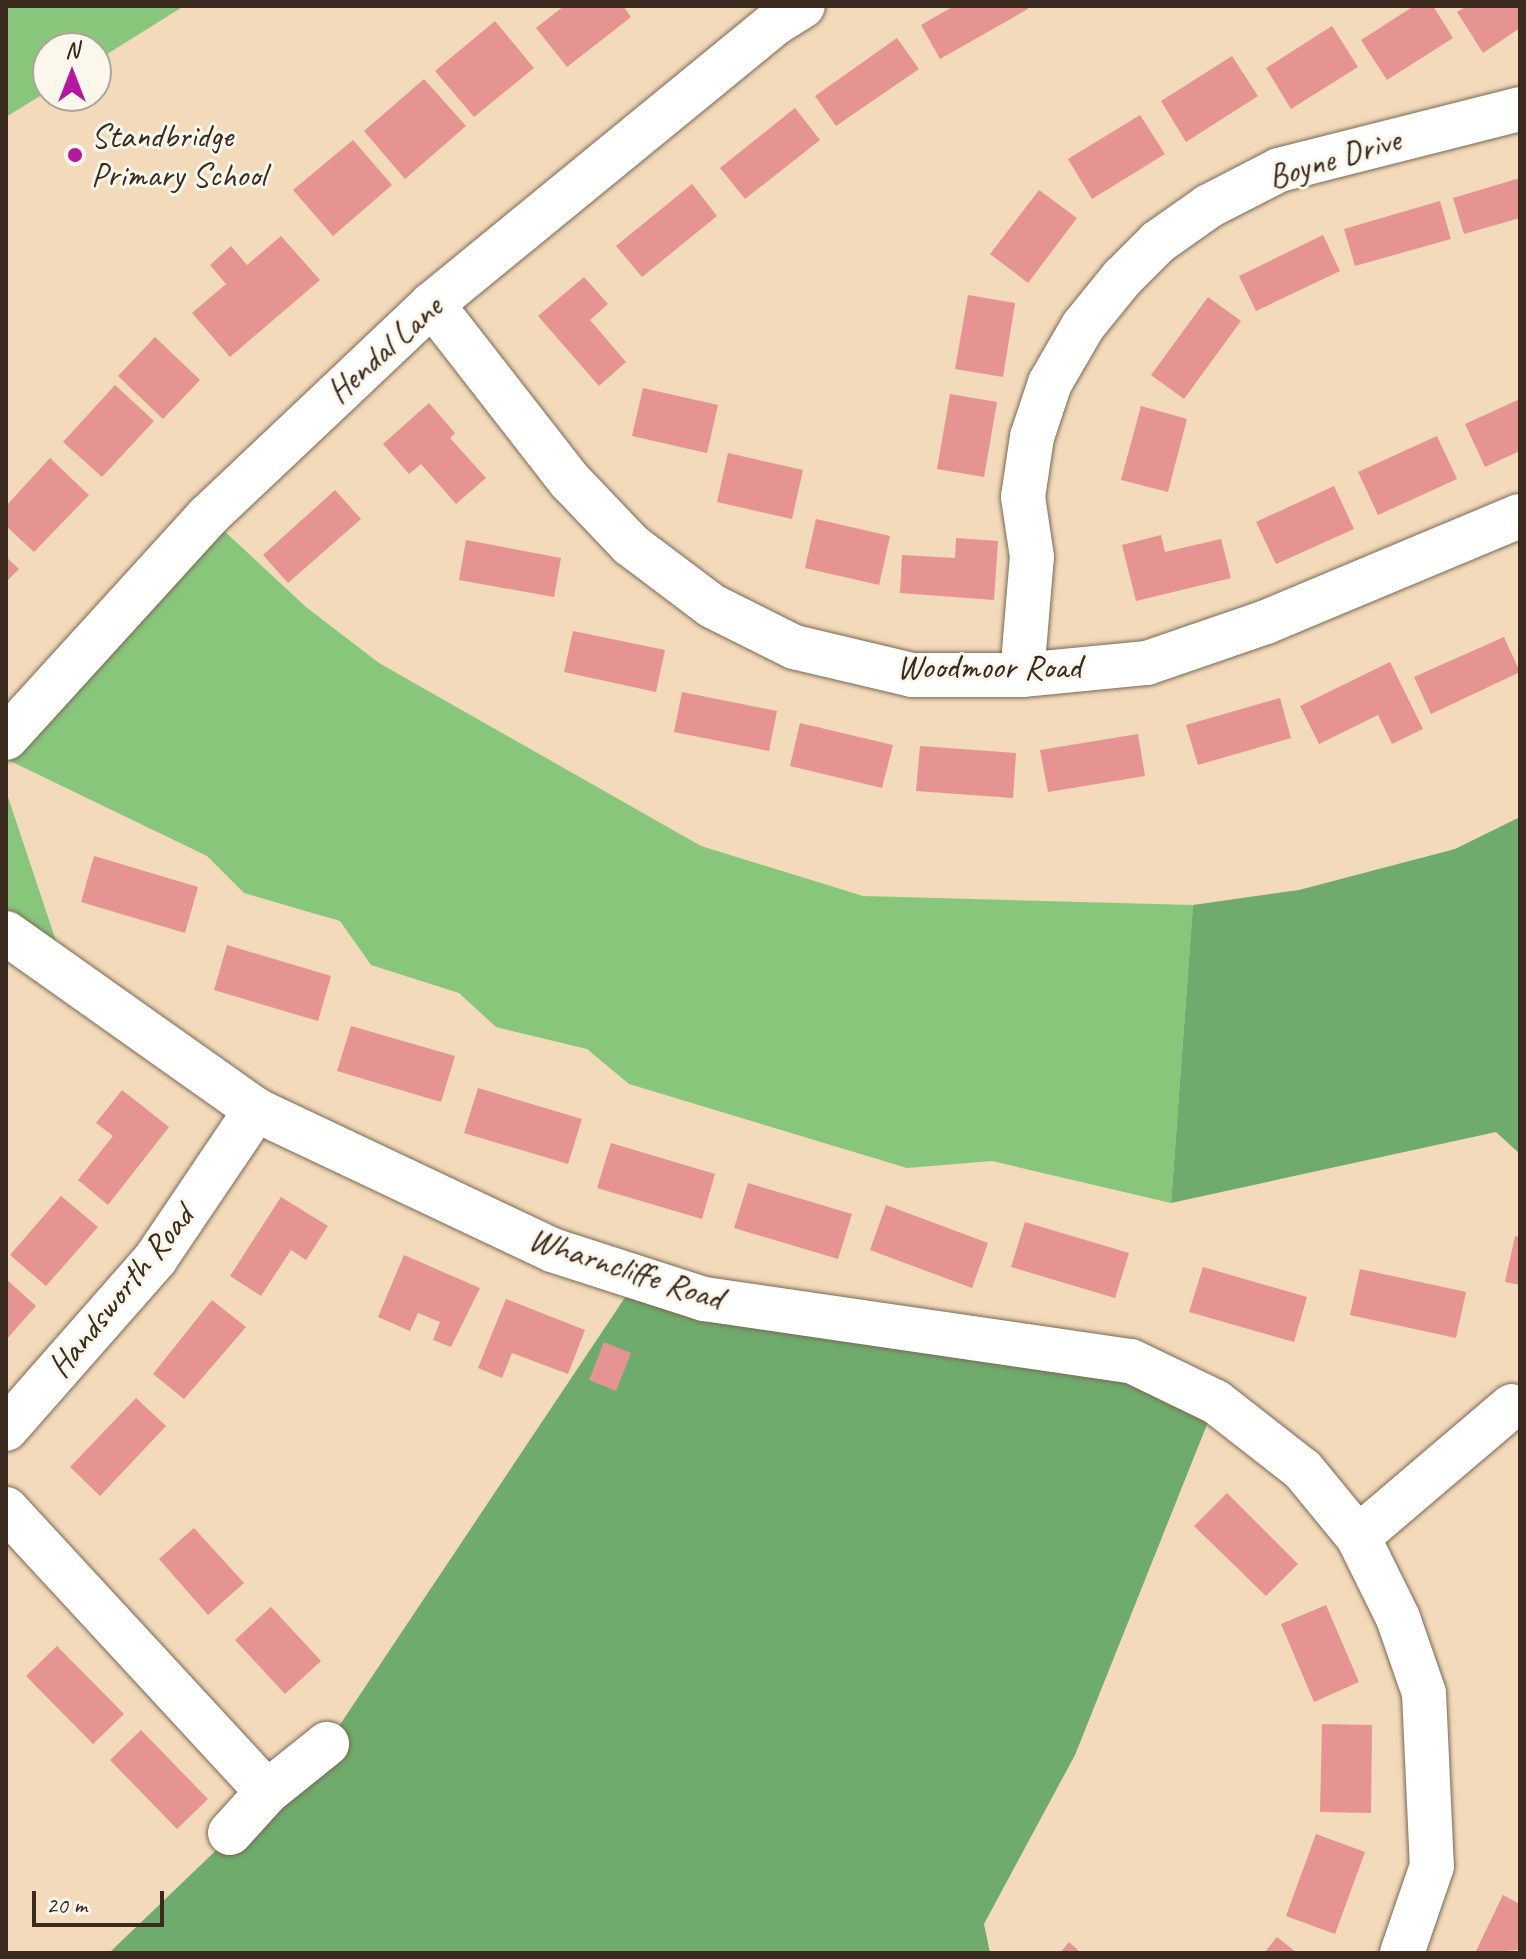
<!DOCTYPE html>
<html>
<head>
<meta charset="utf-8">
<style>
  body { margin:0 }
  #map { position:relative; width:1526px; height:1959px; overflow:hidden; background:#f3daba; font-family:Caveat,sans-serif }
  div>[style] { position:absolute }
  .green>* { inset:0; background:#88c67c }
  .forest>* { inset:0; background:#6eab6c }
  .building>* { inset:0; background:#e59491 }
  .roads { filter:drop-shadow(0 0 2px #7b6855) drop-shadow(0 0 2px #7b6855) }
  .minor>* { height:44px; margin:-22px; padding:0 22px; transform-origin:22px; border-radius:22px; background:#fff }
  .dots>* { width:22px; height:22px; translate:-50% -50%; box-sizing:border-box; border:4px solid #fbf7ec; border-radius:50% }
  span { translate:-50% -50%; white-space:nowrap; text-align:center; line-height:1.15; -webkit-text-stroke:6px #fbf7ec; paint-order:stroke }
  .poi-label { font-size:34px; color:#3b2a1e }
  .left { translate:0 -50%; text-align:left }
  .street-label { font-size:34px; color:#3b2a1e }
  .frame { position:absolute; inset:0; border:8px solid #3b2a1e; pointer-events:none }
  .north { position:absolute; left:32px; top:32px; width:80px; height:80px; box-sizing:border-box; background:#fbf7ec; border:2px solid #aea59a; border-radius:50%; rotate:0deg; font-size:22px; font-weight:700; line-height:32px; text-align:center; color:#3b2a1e }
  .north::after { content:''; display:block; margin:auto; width:28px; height:36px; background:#b5179e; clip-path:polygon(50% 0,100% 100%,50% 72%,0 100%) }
  .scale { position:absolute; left:32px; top:1891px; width:132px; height:36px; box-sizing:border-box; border:4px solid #3b2a1e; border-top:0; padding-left:10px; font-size:24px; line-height:28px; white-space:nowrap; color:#3b2a1e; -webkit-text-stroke:6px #fbf7ec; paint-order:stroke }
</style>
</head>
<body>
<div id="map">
  <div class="green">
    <i style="clip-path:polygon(6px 6px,184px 6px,96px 61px,96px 48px,48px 48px,48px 91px,6px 117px)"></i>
    <i style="clip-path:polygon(208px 516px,306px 607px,379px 663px,701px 846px,863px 896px,1193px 905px,1171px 1203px,992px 1161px,907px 1168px,629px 1084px,587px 1049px,496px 1027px,459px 993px,371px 965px,340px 921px,244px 893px,207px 856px,6px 759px)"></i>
    <i style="clip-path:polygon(6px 791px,66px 971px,6px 933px)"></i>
  </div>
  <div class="forest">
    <i style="clip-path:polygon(1520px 817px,1520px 1154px,1496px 1132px,1171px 1203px,1193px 905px,1299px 890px,1455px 849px)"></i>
    <i style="clip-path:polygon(638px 1278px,877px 1323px,1216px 1402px,1075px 1755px,984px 1924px,990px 1953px,109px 1953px,327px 1744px)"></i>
  </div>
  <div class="building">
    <i style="clip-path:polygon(564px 6px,623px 6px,631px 17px,567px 67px,536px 28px)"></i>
    <i style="clip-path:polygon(954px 6px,1026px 6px,1028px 9px,940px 59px,921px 25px)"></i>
    <i style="clip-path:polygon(1414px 6px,1433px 6px,1453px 38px,1387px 80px,1361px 40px)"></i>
    <i style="clip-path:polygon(1467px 6px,1520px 6px,1520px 28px,1483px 53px,1457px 12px)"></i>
    <i style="clip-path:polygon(495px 21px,534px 68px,474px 117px,435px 71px)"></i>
    <i style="clip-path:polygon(1332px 26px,1358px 67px,1291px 109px,1266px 68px)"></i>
    <i style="clip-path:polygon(897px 38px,919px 69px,836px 126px,815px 96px)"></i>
    <i style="clip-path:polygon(1232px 56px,1258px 96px,1186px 142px,1161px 101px)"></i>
    <i style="clip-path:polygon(424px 79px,466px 126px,405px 179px,364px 131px)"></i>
    <i style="clip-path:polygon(795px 108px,820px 140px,745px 199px,720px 168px)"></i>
    <i style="clip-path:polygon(1140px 115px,1165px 154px,1092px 199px,1068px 159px)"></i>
    <i style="clip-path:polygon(353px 140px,392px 185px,333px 236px,293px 190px)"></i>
    <i style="clip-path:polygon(1520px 178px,1520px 218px,1464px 234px,1453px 198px)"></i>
    <i style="clip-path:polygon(692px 184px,717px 216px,642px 277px,616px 246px)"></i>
    <i style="clip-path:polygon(1039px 190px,1077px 218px,1028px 283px,990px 254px)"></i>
    <i style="clip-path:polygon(1440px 201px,1451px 239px,1355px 266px,1344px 229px)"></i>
    <i style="clip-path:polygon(1323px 235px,1340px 271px,1256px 311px,1239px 276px)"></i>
    <i style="clip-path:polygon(281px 236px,320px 280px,230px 357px,192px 313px,226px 284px,210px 265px,231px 246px,247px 265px)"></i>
    <i style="clip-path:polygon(584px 277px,608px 304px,590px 320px,626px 362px,599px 386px,538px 316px)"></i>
    <i style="clip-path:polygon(968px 295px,1015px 303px,1003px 377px,955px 369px)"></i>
    <i style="clip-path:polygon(1208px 297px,1241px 321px,1184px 399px,1151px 375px)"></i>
    <i style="clip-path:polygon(155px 337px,200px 380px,163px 419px,118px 376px)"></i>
    <i style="clip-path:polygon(115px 385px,154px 421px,102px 477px,63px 442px)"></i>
    <i style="clip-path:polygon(643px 388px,718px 405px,707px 453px,632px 436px)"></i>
    <i style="clip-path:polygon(950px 394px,997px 402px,984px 477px,937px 469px)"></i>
    <i style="clip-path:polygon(1520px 399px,1520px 451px,1485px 467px,1465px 424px)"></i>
    <i style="clip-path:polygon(429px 403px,455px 433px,450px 438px,486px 478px,456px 504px,421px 464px,409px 474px,383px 444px)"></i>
    <i style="clip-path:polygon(1141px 406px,1187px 419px,1168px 492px,1121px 480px)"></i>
    <i style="clip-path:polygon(1437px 436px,1457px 479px,1378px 515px,1358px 472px)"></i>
    <i style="clip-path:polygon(728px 453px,803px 470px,792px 519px,717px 502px)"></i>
    <i style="clip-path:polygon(50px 458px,89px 495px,34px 552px,6px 526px,6px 506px)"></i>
    <i style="clip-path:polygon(1334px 486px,1354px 529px,1276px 564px,1256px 522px)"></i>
    <i style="clip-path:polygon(335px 490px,361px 519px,288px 583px,263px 555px)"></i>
    <i style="clip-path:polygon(816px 519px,890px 536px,879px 585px,805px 568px)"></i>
    <i style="clip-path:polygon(1161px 535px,1165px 552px,1221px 539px,1231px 578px,1136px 601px,1122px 545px)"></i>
    <i style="clip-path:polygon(956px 538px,998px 541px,994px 600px,900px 593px,902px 555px,955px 558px)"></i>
    <i style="clip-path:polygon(466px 540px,561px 558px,554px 597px,459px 580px)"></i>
    <i style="clip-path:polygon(6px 557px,19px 569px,6px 582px)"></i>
    <i style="clip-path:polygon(573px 631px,665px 650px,656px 692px,564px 672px)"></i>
    <i style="clip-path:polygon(1504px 637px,1520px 672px,1431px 714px,1414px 677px)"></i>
    <i style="clip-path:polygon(1390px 662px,1423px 729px,1392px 744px,1378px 715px,1319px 744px,1300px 706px)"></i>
    <i style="clip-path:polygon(682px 692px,777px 711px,769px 751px,674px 732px)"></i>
    <i style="clip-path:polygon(1280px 698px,1291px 738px,1198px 765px,1186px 725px)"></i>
    <i style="clip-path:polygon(800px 723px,893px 745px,882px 788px,790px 766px)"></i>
    <i style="clip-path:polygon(1138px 734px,1145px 776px,1048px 792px,1040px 750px)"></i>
    <i style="clip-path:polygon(920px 746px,1016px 753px,1013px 798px,916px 791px)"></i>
    <i style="clip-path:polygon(94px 856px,198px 887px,185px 933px,81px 902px)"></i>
    <i style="clip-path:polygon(227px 945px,331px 976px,318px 1021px,214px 990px)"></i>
    <i style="clip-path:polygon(351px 1026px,455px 1056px,441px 1102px,337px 1071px)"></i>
    <i style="clip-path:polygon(478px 1088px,582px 1119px,568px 1164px,464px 1133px)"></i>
    <i style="clip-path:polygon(122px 1090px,169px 1127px,108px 1205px,78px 1180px,113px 1136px,96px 1123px)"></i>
    <i style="clip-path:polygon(611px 1143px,715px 1174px,702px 1219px,597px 1188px)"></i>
    <i style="clip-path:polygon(748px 1183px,852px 1214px,838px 1259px,734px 1228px)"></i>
    <i style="clip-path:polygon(61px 1196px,98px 1227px,46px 1286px,10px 1255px)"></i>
    <i style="clip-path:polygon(281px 1197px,328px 1226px,306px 1260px,291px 1250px,261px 1296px,230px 1276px)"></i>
    <i style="clip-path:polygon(886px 1205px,988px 1243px,972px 1288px,870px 1250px)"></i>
    <i style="clip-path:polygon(1025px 1222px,1129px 1253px,1115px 1298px,1011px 1267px)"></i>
    <i style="clip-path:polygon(1515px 1236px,1520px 1237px,1520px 1285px,1505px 1282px)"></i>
    <i style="clip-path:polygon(404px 1255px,480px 1288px,451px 1347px,433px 1340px,440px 1322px,418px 1313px,410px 1331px,378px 1317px)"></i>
    <i style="clip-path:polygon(1203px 1267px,1307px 1297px,1294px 1342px,1189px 1312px)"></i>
    <i style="clip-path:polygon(1360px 1269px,1466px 1292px,1456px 1338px,1350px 1315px)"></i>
    <i style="clip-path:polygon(6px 1279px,36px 1306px,6px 1340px)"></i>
    <i style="clip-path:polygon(506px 1299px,585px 1330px,568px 1374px,512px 1353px,502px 1378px,478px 1368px)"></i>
    <i style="clip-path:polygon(212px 1300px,246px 1327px,184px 1399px,153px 1374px)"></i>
    <i style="clip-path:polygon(604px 1342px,631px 1353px,616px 1391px,589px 1380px)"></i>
    <i style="clip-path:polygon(136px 1398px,166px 1426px,100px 1496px,70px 1467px)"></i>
    <i style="clip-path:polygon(1227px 1493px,1298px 1564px,1266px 1596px,1194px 1526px)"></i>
    <i style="clip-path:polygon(194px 1528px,244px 1583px,208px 1615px,159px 1559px)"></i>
    <i style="clip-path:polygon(1326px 1605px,1359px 1682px,1314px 1702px,1281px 1624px)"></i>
    <i style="clip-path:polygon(271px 1607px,321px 1661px,285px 1694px,235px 1640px)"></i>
    <i style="clip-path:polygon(57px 1646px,124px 1714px,93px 1744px,26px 1676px)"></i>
    <i style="clip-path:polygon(1322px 1724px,1372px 1725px,1371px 1813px,1320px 1812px)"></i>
    <i style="clip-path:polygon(141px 1730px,208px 1799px,177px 1829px,110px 1760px)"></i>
    <i style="clip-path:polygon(1316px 1834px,1365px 1852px,1335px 1934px,1286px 1916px)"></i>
    <i style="clip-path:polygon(1503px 1895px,1520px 1904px,1520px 1950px,1475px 1953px)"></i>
    <i style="clip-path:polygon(1277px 1937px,1297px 1953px,1264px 1953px)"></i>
    <i style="clip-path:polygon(1069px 1942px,1081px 1953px,1060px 1953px)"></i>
  </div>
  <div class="roads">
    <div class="minor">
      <i style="left:432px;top:304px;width:224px;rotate:52.1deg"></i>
      <i style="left:570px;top:481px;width:88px;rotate:46.4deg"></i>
      <i style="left:631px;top:545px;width:101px;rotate:37deg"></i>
      <i style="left:712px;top:606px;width:92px;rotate:26.6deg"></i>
      <i style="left:794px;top:647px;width:121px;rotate:13.3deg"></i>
      <i style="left:912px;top:675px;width:110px"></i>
      <i style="left:1022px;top:675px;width:126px;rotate:-5.5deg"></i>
      <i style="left:1147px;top:663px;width:126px;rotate:-19deg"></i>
      <i style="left:1266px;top:622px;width:275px;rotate:-22.7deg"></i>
      <i style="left:1022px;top:675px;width:118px;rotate:-85.2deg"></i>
      <i style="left:1032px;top:557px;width:61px;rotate:-98.5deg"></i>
      <i style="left:1023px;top:497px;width:61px;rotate:-81.5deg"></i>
      <i style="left:1032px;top:437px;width:57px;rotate:-71.6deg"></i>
      <i style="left:1050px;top:383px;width:66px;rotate:-59.9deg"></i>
      <i style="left:1083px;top:326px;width:62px;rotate:-50.9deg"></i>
      <i style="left:1122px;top:278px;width:51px;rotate:-45deg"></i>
      <i style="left:1158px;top:242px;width:62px;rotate:-35.2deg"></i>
      <i style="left:1209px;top:206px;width:79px;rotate:-27.2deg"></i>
      <i style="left:1279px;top:170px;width:249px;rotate:-14.2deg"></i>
      <i style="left:6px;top:738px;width:300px;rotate:-47.7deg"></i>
      <i style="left:208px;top:516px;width:308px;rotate:-43.4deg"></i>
      <i style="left:432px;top:304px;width:442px;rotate:-39.3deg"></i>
      <i style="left:774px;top:24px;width:34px;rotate:-32deg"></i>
      <i style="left:6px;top:933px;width:306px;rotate:35.3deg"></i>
      <i style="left:256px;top:1110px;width:327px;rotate:25.3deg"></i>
      <i style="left:552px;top:1250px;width:160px;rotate:17.9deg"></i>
      <i style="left:704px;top:1299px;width:431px;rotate:8.3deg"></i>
      <i style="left:1131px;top:1361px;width:94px;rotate:25.8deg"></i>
      <i style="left:1216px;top:1402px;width:110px;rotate:38deg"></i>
      <i style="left:1303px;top:1470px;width:87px;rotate:50.6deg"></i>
      <i style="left:1358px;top:1537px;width:90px;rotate:63.7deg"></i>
      <i style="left:1398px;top:1618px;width:79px;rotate:70.9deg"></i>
      <i style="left:1424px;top:1693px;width:173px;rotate:87.4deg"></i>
      <i style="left:1432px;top:1866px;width:92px;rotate:109deg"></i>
      <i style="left:6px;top:1429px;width:227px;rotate:-48.7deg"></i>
      <i style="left:156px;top:1258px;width:179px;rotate:-56deg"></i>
      <i style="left:6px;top:1509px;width:385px;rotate:47.3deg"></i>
      <i style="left:1358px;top:1537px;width:202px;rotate:-40.4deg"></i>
      <i style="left:230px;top:1833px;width:55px;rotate:-47.9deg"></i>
      <i style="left:267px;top:1792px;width:77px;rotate:-38.7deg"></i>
    </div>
  </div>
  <div class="dots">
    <i style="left:75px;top:155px;background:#b5179e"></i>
  </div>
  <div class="poi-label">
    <span class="left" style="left:91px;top:155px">Standbridge<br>Primary School</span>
  </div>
  <div class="street-label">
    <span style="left:1334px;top:158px;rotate:-17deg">Boyne Drive</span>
    <span style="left:384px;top:349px;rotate:-42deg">Hendal Lane</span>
    <span style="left:989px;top:667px">Woodmoor Road</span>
    <span style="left:626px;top:1268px;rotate:18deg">Wharncliffe Road</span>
    <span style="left:120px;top:1291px;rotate:-51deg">Handsworth Road</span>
  </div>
  <div class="frame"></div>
  <div class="north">N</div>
  <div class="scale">20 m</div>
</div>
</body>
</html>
